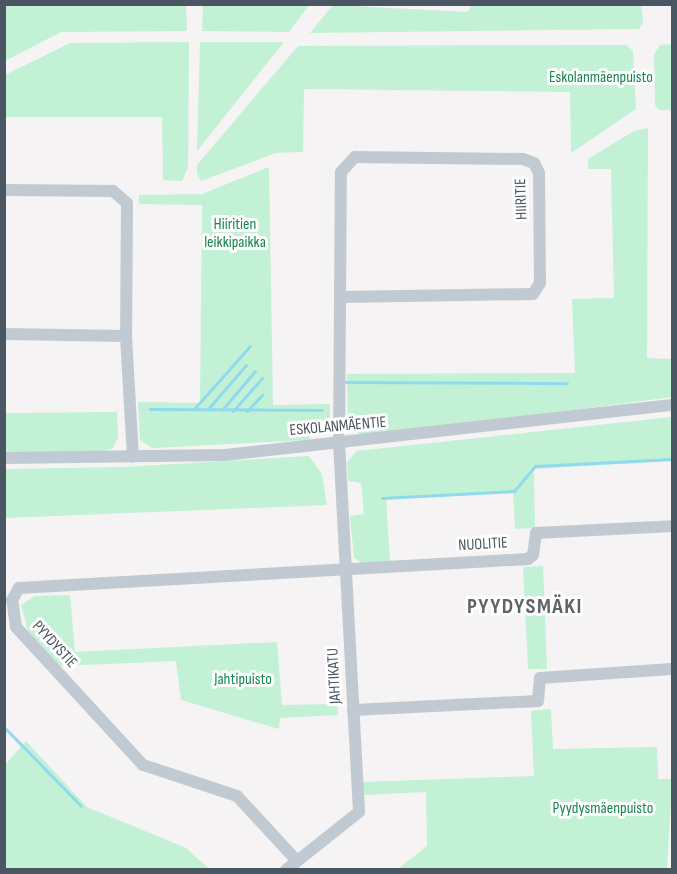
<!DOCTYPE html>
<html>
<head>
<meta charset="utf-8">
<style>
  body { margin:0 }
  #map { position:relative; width:677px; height:874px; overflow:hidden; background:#f5f3f3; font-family:"Sofia Sans Condensed",sans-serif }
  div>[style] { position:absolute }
  .green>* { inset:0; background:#c3f1d5 }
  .stream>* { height:3px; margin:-1.5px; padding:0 1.5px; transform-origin:1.5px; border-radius:1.5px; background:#90daee }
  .minor>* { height:12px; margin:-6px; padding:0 6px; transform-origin:6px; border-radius:6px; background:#c1cad2 }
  span { translate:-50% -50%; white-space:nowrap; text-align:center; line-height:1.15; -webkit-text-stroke:6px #fff; paint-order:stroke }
  .park-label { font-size:16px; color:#17864f }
  .street-label { font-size:16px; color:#4a5661 }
  .district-label { font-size:22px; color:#5f6368; font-weight:700; letter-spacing:1.5px }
  .frame { position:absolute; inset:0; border:6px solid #4a5661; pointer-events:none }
</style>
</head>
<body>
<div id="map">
  <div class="green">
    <i style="clip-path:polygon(5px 4px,186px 5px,187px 31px,61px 32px,5px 61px)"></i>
    <i style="clip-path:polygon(203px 5px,203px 4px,309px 5px,289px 32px,202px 31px)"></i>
    <i style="clip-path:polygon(333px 5px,467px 12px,473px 4px,641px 5px,643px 23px,639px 29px,310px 33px)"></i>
    <i style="clip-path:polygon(189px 42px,188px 167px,182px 181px,163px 180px,162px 117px,5px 117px,5px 75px,70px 43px)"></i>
    <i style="clip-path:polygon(200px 42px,284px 42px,197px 151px)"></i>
    <i style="clip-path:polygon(672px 44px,672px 110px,659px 110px,655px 105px,654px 55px,660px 45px)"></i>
    <i style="clip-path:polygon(627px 45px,633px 51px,636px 109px,571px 153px,570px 92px,304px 89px,303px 152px,276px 153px,201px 181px,197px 173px,197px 165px,298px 46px)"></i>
    <i style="clip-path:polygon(648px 128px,647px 358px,672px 359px,672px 397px,370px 437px,348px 429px,347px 374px,575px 373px,572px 299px,614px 298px,611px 169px,588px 169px,588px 159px,634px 131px)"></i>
    <i style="clip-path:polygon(269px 167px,273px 405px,330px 404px,330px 418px,314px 425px,309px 440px,152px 448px,140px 440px,138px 402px,200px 403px,202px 205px,139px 204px,139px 195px,202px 194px)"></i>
    <i style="clip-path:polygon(117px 412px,118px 438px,113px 448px,100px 453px,5px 453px,4px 413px)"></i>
    <i style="clip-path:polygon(672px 417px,672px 461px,534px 469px,535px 528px,515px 529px,513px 493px,386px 499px,390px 561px,362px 563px,354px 558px,350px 516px,364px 514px,361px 483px,348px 481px,347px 462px,357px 451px)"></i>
    <i style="clip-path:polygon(309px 456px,322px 474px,327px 505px,5px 518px,5px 469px,123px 467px)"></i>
    <i style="clip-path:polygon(543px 566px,547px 669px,528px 669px,523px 567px)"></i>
    <i style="clip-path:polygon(70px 595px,75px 652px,277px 642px,282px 705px,337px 704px,338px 715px,280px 718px,279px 729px,181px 700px,176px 661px,60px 666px,28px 631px,21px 605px,35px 596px)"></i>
    <i style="clip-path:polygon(551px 709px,553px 749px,657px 747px,658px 779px,672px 779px,667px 869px,398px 869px,427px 846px,426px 792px,364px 795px,363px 782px,534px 776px,531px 711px)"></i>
    <i style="clip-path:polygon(26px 741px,87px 807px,186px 848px,209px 869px,5px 869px,5px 765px)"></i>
  </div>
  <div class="stream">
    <i style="left:346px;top:382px;width:221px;rotate:0.3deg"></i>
    <i style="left:150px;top:409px;width:172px;rotate:0.3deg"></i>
    <i style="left:194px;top:409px;width:84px;rotate:-48.4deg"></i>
    <i style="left:208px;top:409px;width:58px;rotate:-49.2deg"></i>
    <i style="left:222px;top:410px;width:51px;rotate:-49.8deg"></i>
    <i style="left:233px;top:411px;width:44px;rotate:-48.7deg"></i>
    <i style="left:247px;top:411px;width:22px;rotate:-47deg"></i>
    <i style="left:382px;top:498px;width:132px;rotate:-3deg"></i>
    <i style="left:514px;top:491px;width:33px;rotate:-50deg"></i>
    <i style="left:535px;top:466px;width:137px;rotate:-2.9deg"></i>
    <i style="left:4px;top:727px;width:110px;rotate:45.7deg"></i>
  </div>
  <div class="minor">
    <i style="left:4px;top:190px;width:109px;rotate:0.5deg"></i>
    <i style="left:113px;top:191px;width:18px;rotate:41deg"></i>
    <i style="left:127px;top:203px;width:133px;rotate:90.4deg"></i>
    <i style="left:126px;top:336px;width:121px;rotate:86.7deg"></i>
    <i style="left:4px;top:334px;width:122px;rotate:0.9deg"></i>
    <i style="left:4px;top:458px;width:221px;rotate:-0.8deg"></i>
    <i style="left:225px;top:455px;width:450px;rotate:-6.4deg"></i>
    <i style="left:353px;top:710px;width:185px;rotate:-2.8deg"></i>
    <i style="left:538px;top:701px;width:23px;rotate:-85deg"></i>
    <i style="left:540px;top:678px;width:132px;rotate:-3.9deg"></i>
    <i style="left:297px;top:861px;width:88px;rotate:-132.7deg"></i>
    <i style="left:237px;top:796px;width:99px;rotate:-161.7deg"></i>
    <i style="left:143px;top:765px;width:188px;rotate:-132.6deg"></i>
    <i style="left:16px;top:627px;width:27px;rotate:-98deg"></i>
    <i style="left:12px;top:600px;width:14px;rotate:-60deg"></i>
    <i style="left:19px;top:588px;width:510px;rotate:-3.26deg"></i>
    <i style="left:528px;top:559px;width:6px;rotate:-39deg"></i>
    <i style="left:533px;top:555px;width:22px;rotate:-82deg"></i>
    <i style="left:536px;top:533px;width:136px;rotate:-2.9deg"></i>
    <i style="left:286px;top:870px;width:93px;rotate:-38.5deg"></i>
    <i style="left:359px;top:812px;width:368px;rotate:-93.1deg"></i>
    <i style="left:339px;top:445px;width:273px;rotate:-89.6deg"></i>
    <i style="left:341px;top:172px;width:21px;rotate:-47deg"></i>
    <i style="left:355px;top:157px;width:168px;rotate:0.7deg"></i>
    <i style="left:523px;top:159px;width:12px;rotate:20deg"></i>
    <i style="left:534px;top:163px;width:11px;rotate:63deg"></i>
    <i style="left:539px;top:173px;width:110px;rotate:89.5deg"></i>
    <i style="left:540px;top:283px;width:13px;rotate:122deg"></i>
    <i style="left:533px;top:294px;width:192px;rotate:179.1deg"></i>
  </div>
  <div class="park-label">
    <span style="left:601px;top:78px">Eskolanmäenpuisto</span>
    <span style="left:235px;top:234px">Hiiritien<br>leikkipaikka</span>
    <span style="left:243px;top:680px">Jahtipuisto</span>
    <span style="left:603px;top:809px">Pyydysmäenpuisto</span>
  </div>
  <div class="street-label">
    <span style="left:522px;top:199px;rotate:-92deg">HIIRITIE</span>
    <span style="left:338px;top:427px;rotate:-5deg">ESKOLANMÄENTIE</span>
    <span style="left:483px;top:545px;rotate:-3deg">NUOLITIE</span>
    <span style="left:54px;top:645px;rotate:47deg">PYYDYSTIE</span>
    <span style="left:335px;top:676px;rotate:-93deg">JAHTIKATU</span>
  </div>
  <div class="district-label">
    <span style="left:525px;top:607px">PYYDYSMÄKI</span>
  </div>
  <div class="frame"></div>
</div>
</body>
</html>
